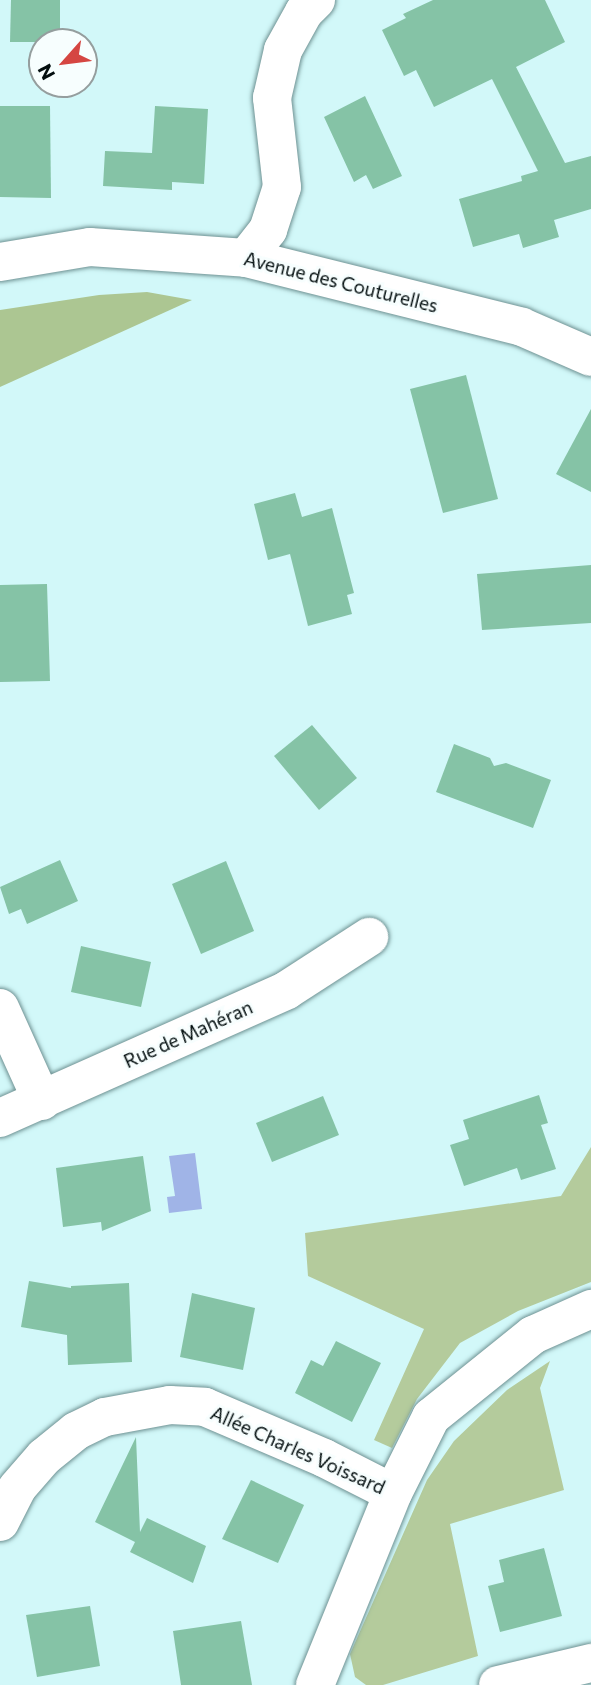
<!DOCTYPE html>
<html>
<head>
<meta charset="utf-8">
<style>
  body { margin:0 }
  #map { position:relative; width:591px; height:1685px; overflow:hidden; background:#d2f8f9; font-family:Commissioner,sans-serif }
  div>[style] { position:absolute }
  .green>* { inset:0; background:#b4cb9c }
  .forest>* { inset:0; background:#acc692 }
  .water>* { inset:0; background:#a0b4e7 }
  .building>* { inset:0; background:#85c3a6 }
  .roads { filter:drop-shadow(0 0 2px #6e9192) drop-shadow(0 0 2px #6e9192) }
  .minor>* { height:38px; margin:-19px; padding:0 19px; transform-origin:19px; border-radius:19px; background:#fff }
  span { translate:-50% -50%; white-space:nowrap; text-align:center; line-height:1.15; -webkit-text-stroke:6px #f7fefe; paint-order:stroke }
  .street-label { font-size:19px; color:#030e0f }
  .north { position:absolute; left:28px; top:28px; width:70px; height:70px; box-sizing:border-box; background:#f7fefe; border:2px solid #959e9e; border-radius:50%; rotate:242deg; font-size:19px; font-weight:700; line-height:28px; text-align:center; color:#030e0f }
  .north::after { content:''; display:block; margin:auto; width:24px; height:32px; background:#d54642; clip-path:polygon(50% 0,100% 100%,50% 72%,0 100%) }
</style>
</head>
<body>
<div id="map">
  <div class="green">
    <i style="clip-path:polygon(591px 1147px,591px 1282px,518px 1311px,460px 1343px,417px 1399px,392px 1448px,374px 1440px,424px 1329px,308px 1276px,305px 1233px,561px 1196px)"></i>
    <i style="clip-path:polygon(550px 1361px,540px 1388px,564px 1490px,450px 1524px,478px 1656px,383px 1685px,366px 1685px,355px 1677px,350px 1654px,427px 1480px,454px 1441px,507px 1390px)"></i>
  </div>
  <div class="forest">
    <i style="clip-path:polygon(147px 292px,192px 300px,0 387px,0 310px,99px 295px)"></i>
  </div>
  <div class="water">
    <i style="clip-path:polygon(195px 1153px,202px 1209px,169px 1213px,167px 1197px,175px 1196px,169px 1156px)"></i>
  </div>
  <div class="building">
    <i style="clip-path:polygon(11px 0,60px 0,60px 42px,10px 42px)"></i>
    <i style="clip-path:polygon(433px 0,545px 0,565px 42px,516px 67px,565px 163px,591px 156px,591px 209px,554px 220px,559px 237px,523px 248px,519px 234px,473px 247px,459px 199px,522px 181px,521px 176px,538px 171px,492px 79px,434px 107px,416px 70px,404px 76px,382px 30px,406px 18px,403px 14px)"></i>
    <i style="clip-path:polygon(365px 96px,402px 176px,373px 189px,366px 175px,354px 182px,324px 117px)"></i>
    <i style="clip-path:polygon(0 106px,50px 106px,51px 198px,0 197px)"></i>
    <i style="clip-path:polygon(155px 106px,208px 109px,204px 184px,172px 182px,172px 190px,103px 186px,105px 151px,152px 153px)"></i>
    <i style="clip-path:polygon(466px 375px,498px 499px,443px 513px,410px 389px)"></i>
    <i style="clip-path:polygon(591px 409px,591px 492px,556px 474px)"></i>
    <i style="clip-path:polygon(295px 493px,302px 517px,332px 508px,354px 593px,347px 595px,352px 614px,308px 626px,290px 554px,268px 560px,254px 504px)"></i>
    <i style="clip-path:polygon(591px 565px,591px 623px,482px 630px,477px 574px)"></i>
    <i style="clip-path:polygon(47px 584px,50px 681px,0 682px,0 585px)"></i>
    <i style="clip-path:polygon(312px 725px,357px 778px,319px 810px,274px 756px)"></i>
    <i style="clip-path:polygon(454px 744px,490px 758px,494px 766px,506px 763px,551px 780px,533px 828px,436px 792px)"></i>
    <i style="clip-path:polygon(60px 860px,78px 901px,27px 924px,21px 909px,9px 914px,0 887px)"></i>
    <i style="clip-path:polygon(226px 861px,254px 931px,201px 954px,172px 884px)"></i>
    <i style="clip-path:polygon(81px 946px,151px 962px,141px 1007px,71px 992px)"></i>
    <i style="clip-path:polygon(539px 1095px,548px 1123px,541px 1125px,556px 1169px,521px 1180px,517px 1168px,464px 1186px,450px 1145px,469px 1139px,463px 1120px)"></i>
    <i style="clip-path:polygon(323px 1096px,339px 1135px,272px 1162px,256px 1123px)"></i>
    <i style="clip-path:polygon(143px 1156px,151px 1211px,102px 1231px,101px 1222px,63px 1227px,56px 1168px)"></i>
    <i style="clip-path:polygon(29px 1281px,71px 1288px,71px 1286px,129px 1283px,132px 1362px,68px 1365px,67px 1335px,21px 1327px)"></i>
    <i style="clip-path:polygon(192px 1293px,255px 1308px,243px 1370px,180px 1357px)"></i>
    <i style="clip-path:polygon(336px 1341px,381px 1363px,352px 1422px,295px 1393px,311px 1360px,323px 1366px)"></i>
    <i style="clip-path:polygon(136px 1437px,140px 1532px,147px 1518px,206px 1546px,193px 1583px,130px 1552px,135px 1542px,95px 1522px)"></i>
    <i style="clip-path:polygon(251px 1480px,304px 1505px,278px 1563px,222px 1539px)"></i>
    <i style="clip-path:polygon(544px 1548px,562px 1616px,500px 1632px,488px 1586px,504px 1582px,499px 1560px)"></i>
    <i style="clip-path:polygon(90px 1606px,100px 1666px,37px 1677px,26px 1615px)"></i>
    <i style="clip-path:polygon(241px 1621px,252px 1685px,181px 1685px,173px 1631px)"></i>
  </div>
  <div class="roads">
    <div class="minor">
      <i style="left:246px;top:258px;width:36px;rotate:-52deg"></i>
      <i style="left:268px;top:230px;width:45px;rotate:-72deg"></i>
      <i style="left:282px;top:187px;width:90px;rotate:-96.4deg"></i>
      <i style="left:272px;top:98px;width:49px;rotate:-77.1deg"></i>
      <i style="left:283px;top:50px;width:43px;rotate:-61.1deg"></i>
      <i style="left:304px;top:12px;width:17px;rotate:-45deg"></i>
      <i style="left:0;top:262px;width:91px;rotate:-9.5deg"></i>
      <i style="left:90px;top:247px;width:156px;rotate:4deg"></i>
      <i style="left:246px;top:258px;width:284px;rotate:14deg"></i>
      <i style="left:522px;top:327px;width:75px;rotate:23.5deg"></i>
      <i style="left:0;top:1008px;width:102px;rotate:65.7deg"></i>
      <i style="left:0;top:1118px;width:314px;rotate:-24deg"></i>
      <i style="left:287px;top:990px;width:98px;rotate:-32.9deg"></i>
      <i style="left:0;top:1522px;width:38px;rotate:-63deg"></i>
      <i style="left:17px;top:1488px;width:41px;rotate:-48.9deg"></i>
      <i style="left:44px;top:1457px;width:41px;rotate:-39.1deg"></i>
      <i style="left:76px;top:1431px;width:32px;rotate:-26deg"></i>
      <i style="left:105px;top:1417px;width:66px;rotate:-10.5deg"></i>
      <i style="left:170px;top:1405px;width:35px;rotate:3deg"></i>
      <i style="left:205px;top:1407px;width:129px;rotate:23.2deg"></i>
      <i style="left:324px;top:1458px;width:77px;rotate:26.9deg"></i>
      <i style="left:315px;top:1685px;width:207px;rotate:-67.9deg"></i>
      <i style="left:393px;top:1493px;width:85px;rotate:-63.4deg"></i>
      <i style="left:431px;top:1417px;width:131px;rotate:-38.8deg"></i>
      <i style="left:533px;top:1335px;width:64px;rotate:-24.1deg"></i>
      <i style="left:498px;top:1685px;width:96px;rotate:-13.3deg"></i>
    </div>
  </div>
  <div class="street-label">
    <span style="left:341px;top:282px;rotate:14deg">Avenue des Couturelles</span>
    <span style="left:188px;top:1034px;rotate:-24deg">Rue de Mahéran</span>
    <span style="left:298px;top:1450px;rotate:24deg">Allée Charles Voissard</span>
  </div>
  <div class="north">N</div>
</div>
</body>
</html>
